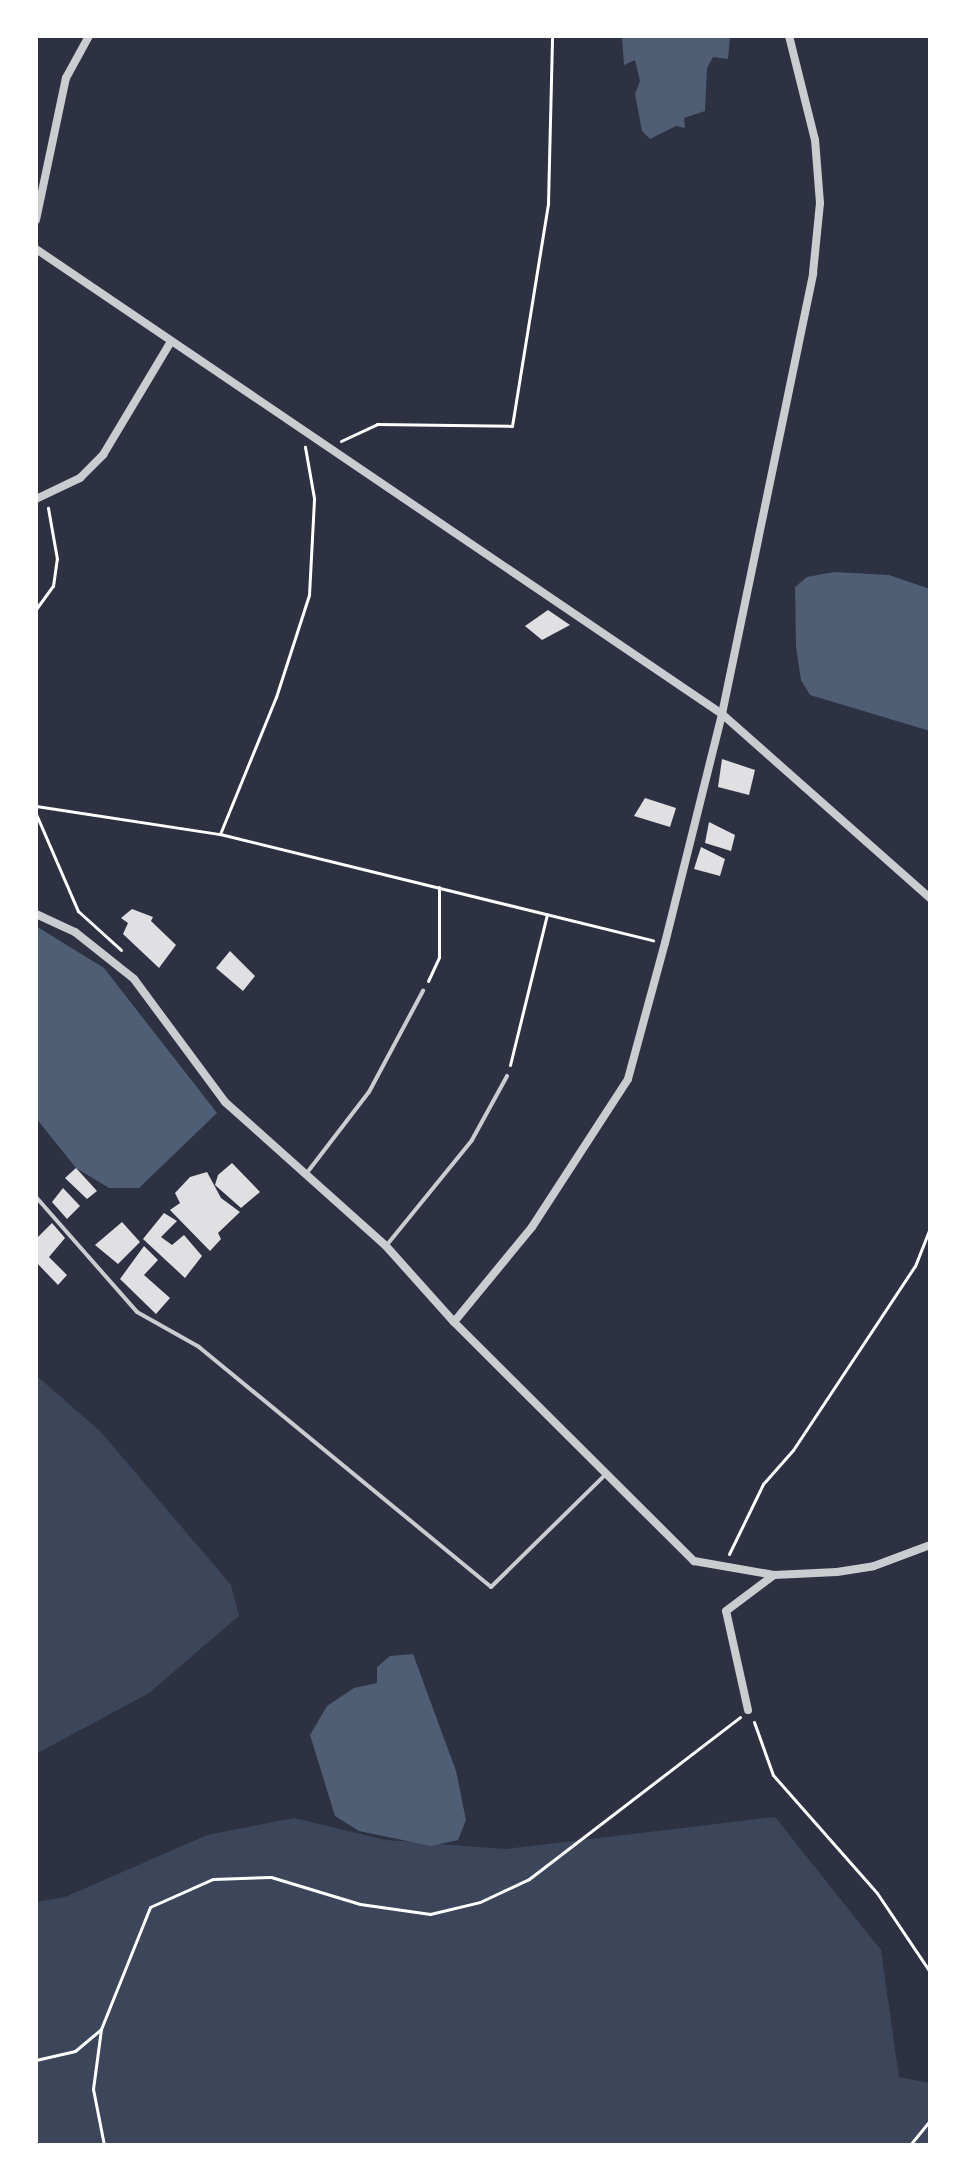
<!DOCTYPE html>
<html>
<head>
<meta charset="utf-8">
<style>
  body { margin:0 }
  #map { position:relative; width:966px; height:2181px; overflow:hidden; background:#2d3142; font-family:Overpass,sans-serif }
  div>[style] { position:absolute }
  .green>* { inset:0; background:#3c4559 }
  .water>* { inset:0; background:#4f5d75 }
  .building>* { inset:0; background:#e0e0e3 }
  .path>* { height:3px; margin:-1.5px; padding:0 1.5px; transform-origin:1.5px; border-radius:1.5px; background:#fff }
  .service>* { height:4px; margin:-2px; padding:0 2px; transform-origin:2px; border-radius:2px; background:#caccd0 }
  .minor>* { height:8px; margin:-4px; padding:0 4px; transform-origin:4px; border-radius:4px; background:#caccd0 }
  span { translate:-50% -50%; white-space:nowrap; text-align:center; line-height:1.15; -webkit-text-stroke:8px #fff; paint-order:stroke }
  .frame { position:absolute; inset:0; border:38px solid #fff; pointer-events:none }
</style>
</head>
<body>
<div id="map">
  <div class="green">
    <i style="clip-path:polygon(36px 1375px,101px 1432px,231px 1585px,239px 1616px,149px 1693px,36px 1754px)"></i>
    <i style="clip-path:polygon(775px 1817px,881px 1950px,899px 2077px,930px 2083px,930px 2145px,36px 2145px,36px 1902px,65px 1897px,207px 1835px,294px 1818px,386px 1840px,505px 1849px)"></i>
  </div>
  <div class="water">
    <i style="clip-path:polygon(622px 36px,730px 36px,728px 59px,713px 57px,707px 68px,705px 111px,684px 118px,685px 128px,676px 126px,650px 139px,642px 131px,635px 94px,640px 81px,635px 60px,624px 65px)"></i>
    <i style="clip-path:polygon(834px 572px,889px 575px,930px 589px,930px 731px,810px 695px,801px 680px,796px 647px,795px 587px,807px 577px)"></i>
    <i style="clip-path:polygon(36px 926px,104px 968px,217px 1113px,139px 1188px,109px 1188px,76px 1168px,36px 1118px)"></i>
    <i style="clip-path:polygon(413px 1654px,456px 1771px,466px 1820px,458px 1840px,431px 1846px,359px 1831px,335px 1816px,310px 1735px,327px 1706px,354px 1688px,377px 1683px,377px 1667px,390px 1656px)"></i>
  </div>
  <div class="building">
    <i style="clip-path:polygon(548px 610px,570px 625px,542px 640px,525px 626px)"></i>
    <i style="clip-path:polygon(722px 759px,755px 770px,749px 795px,718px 787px)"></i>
    <i style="clip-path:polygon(645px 798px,676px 808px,670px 827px,634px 816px)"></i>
    <i style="clip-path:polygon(709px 822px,735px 835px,731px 851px,705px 843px)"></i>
    <i style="clip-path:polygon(701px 847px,725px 859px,720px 876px,694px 869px)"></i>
    <i style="clip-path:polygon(132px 909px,153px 917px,151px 921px,176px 945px,159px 968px,123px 934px,128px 923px,121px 918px)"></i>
    <i style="clip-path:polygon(230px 951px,255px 976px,243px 991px,216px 968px)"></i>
    <i style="clip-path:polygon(232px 1163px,260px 1192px,241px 1208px,215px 1185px,218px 1175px)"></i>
    <i style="clip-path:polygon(76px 1168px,97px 1191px,87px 1199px,65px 1178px)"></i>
    <i style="clip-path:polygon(207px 1172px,221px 1198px,240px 1212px,218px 1233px,221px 1239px,210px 1251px,170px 1210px,180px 1203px,175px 1193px,190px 1177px)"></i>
    <i style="clip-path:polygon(63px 1188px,80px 1206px,67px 1219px,52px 1202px)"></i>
    <i style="clip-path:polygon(164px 1213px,177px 1221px,161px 1237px,172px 1245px,184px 1235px,202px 1256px,185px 1278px,143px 1239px)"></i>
    <i style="clip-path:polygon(122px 1222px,140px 1242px,118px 1264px,95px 1245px)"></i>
    <i style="clip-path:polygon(52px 1223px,65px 1238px,49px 1257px,67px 1275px,58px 1285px,36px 1262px,36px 1239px)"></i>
    <i style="clip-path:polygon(144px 1246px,158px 1260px,144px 1275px,170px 1298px,156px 1314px,120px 1279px)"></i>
  </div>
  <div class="path">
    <i style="left:341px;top:441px;width:40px;rotate:-25deg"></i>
    <i style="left:377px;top:424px;width:135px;rotate:0.8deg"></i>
    <i style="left:512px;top:426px;width:226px;rotate:-80.8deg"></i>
    <i style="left:548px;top:203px;width:167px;rotate:-88.6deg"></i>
    <i style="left:36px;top:609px;width:29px;rotate:-54deg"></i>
    <i style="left:53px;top:586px;width:27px;rotate:-82deg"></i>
    <i style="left:57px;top:559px;width:52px;rotate:-100deg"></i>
    <i style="left:36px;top:806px;width:186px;rotate:8.7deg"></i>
    <i style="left:220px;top:834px;width:446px;rotate:13.8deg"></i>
    <i style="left:36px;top:814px;width:106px;rotate:66.6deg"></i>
    <i style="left:78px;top:911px;width:58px;rotate:42.2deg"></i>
    <i style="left:220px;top:834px;width:148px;rotate:-67.8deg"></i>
    <i style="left:276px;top:697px;width:107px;rotate:-72.1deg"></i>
    <i style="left:309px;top:595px;width:97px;rotate:-87deg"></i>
    <i style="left:314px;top:498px;width:52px;rotate:-100deg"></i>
    <i style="left:428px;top:981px;width:26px;rotate:-65deg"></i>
    <i style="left:439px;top:957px;width:70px;rotate:-90deg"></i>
    <i style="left:510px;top:1065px;width:155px;rotate:-76.2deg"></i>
    <i style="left:729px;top:1554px;width:78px;rotate:-64.1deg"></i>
    <i style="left:763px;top:1484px;width:45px;rotate:-48.6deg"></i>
    <i style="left:793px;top:1450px;width:221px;rotate:-56.5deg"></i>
    <i style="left:915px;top:1266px;width:41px;rotate:-68.5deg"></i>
    <i style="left:754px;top:1722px;width:56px;rotate:70.3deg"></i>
    <i style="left:773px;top:1775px;width:157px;rotate:48.6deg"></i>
    <i style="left:877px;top:1893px;width:95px;rotate:56.1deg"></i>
    <i style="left:36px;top:2060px;width:40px;rotate:-13deg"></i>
    <i style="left:75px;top:2051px;width:34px;rotate:-40deg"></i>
    <i style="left:104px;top:2145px;width:57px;rotate:-101.1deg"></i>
    <i style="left:93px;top:2089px;width:61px;rotate:-82.4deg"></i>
    <i style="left:101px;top:2029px;width:131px;rotate:-68.1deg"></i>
    <i style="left:150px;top:1907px;width:69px;rotate:-24deg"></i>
    <i style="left:213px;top:1879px;width:58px;rotate:-2deg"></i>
    <i style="left:271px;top:1877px;width:93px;rotate:16.9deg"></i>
    <i style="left:360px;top:1904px;width:71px;rotate:8.1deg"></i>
    <i style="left:430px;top:1914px;width:51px;rotate:-13.5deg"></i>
    <i style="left:480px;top:1902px;width:54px;rotate:-25.1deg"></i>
    <i style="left:529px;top:1879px;width:266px;rotate:-37.5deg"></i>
    <i style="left:910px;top:2145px;width:32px;rotate:-51deg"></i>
  </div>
  <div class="service">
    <i style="left:306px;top:1174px;width:103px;rotate:-52.5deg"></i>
    <i style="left:369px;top:1092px;width:115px;rotate:-61.9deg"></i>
    <i style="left:36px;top:1197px;width:153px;rotate:48.7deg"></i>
    <i style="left:137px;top:1312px;width:71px;rotate:29.4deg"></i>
    <i style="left:199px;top:1347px;width:378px;rotate:39.4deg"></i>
    <i style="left:491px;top:1587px;width:160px;rotate:-44.5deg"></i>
    <i style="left:386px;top:1246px;width:136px;rotate:-50.9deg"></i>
    <i style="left:472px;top:1140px;width:73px;rotate:-61.3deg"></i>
  </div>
  <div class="minor">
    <i style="left:36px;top:220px;width:145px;rotate:-78.1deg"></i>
    <i style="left:66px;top:78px;width:48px;rotate:-61.3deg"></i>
    <i style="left:36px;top:249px;width:829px;rotate:34.13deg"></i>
    <i style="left:722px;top:714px;width:278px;rotate:41.5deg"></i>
    <i style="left:36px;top:499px;width:49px;rotate:-25.5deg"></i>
    <i style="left:80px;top:478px;width:33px;rotate:-45deg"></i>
    <i style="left:103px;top:455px;width:131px;rotate:-59.1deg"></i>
    <i style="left:36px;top:914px;width:43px;rotate:24.8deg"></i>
    <i style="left:75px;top:932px;width:75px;rotate:38.5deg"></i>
    <i style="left:134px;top:979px;width:153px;rotate:53.5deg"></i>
    <i style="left:225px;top:1102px;width:216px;rotate:41.8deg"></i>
    <i style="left:386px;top:1246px;width:102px;rotate:48.2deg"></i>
    <i style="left:454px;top:1322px;width:339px;rotate:44.9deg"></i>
    <i style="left:694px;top:1561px;width:81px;rotate:9.9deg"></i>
    <i style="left:774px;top:1575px;width:63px;rotate:-2.7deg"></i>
    <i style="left:837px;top:1572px;width:37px;rotate:-9deg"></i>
    <i style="left:874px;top:1566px;width:60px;rotate:-20.6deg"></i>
    <i style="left:454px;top:1322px;width:123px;rotate:-50.6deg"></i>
    <i style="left:532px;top:1227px;width:176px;rotate:-57deg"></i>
    <i style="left:628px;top:1079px;width:141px;rotate:-74.8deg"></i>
    <i style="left:665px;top:943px;width:236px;rotate:-76deg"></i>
    <i style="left:722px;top:714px;width:450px;rotate:-78.3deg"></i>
    <i style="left:813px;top:273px;width:70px;rotate:-84.3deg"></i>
    <i style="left:820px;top:203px;width:63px;rotate:-94.5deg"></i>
    <i style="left:815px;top:140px;width:107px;rotate:-104deg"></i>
    <i style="left:748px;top:1710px;width:101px;rotate:-102.5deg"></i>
    <i style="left:726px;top:1611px;width:60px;rotate:-36.9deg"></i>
  </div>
  <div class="frame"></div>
</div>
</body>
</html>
